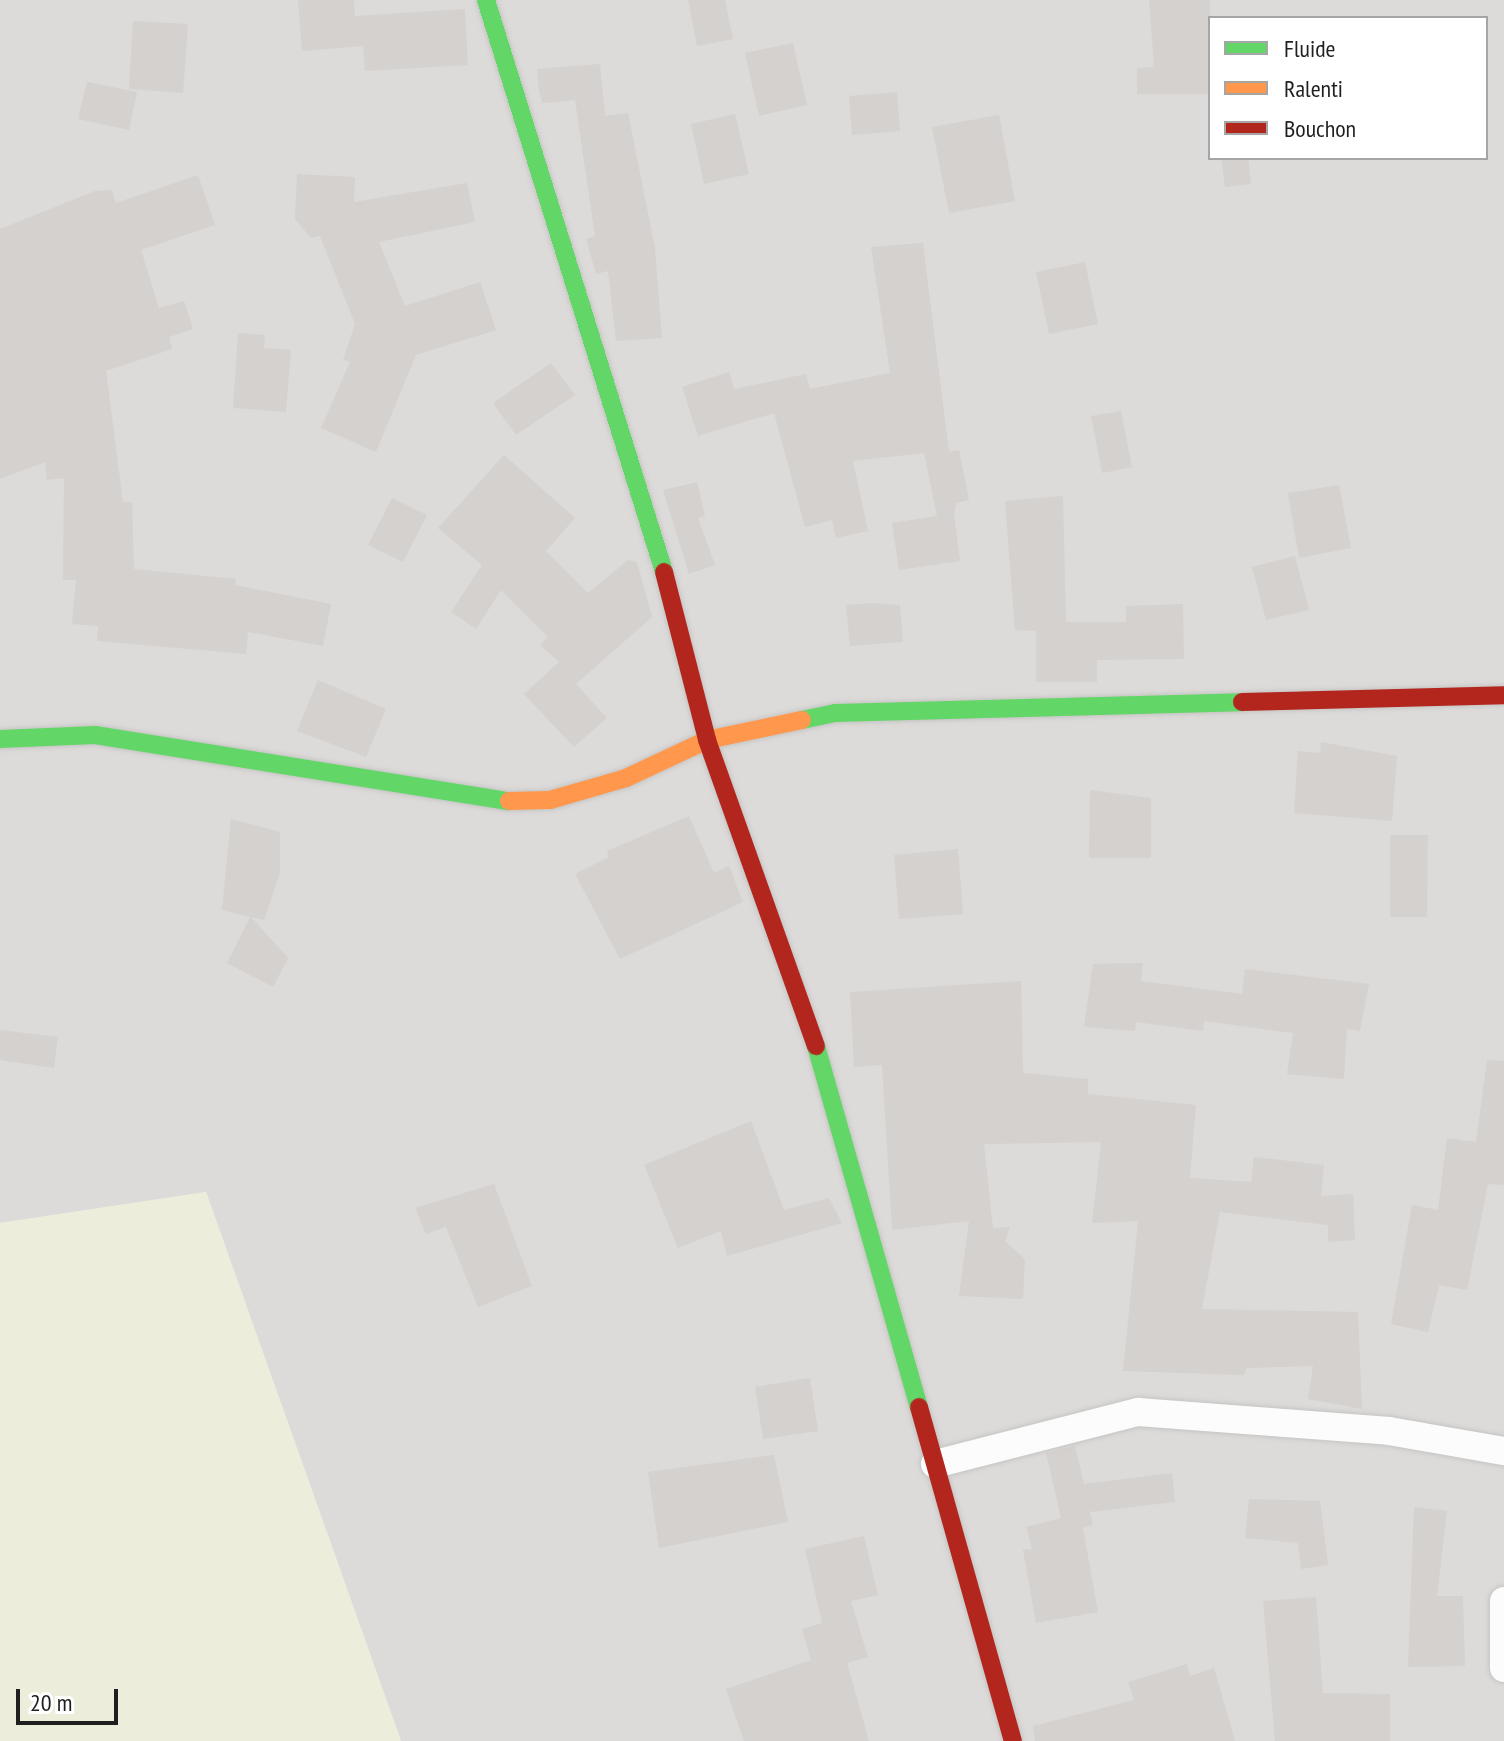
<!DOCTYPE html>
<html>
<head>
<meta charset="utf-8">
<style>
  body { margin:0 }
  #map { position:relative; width:1504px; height:1741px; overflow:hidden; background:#edebe8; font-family:"PT Sans Narrow",sans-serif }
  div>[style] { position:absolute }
  .residential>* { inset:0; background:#dcdbd9 }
  .farmland>* { inset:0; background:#ededdb }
  .building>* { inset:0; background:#d4d1cf }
  .roads { filter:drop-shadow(0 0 2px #c6c5c4) drop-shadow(0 0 2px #c6c5c4) }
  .street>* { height:28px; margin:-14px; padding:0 14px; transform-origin:14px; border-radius:14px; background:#fcfcfc }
  .fast>* { height:18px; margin:-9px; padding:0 9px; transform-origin:9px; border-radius:9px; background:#63d668 }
  .slow>* { height:18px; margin:-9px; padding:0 9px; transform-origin:9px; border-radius:9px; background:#ff974d }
  .jam>* { height:18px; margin:-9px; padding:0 9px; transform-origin:9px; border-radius:9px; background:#b3261e }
  span { translate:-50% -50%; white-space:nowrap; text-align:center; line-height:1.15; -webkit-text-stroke:7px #fff; paint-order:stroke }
  .legend { position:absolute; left:1208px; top:16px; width:280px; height:144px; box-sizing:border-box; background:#fff; border:2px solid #a5a5a5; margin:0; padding:10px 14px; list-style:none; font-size:24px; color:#1f1f1f }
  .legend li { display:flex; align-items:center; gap:16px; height:40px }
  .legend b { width:40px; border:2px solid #a5a5a5 }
  .scale { position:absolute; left:16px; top:1689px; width:102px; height:36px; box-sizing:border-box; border:4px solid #1f1f1f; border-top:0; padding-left:10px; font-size:24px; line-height:28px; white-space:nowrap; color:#1f1f1f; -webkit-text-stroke:6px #fff; paint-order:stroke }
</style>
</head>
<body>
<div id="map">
  <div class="residential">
    <i style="clip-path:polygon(evenodd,0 0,1504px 0,1504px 1741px,401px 1741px,206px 1192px,0 1223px,0 0,1210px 18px,1486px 18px,1486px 158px,1210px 158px,1210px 18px)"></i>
  </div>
  <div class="farmland">
    <i style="clip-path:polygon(206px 1192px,401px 1741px,0 1741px,0 1223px)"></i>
  </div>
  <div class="building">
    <i style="clip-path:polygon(298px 0,354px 0,355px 16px,465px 9px,468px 65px,365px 71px,363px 46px,302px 51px)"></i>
    <i style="clip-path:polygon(688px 0,725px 0,733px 39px,697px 46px)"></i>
    <i style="clip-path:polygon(1149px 0,1210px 0,1210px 94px,1137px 94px,1137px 68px,1154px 67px)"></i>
    <i style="clip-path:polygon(133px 21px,188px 24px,183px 93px,129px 89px)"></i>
    <i style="clip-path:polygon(793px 43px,807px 105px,759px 116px,745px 53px)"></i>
    <i style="clip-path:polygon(600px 64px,605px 116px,628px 113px,655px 248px,662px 338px,616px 341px,608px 271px,596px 274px,586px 239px,595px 236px,575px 100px,542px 103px,539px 92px,537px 69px)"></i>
    <i style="clip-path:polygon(87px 82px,137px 92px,129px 130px,78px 119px)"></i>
    <i style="clip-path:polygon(897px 92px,900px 131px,852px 135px,849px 96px)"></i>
    <i style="clip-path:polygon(735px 114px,749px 174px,704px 184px,691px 124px)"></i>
    <i style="clip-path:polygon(999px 115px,1015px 201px,949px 213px,932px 127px)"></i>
    <i style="clip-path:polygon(1221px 158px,1248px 158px,1251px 184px,1225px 187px)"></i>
    <i style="clip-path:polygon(297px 174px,355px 177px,354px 202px,467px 183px,475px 222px,379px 242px,405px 306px,480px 282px,496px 330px,416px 355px,376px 452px,321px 428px,350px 362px,343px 360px,355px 324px,320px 236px,311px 238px,295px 219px)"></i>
    <i style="clip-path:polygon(198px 175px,215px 225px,141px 250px,159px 308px,184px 301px,193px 329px,169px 337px,172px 349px,106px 371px,123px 502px,132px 502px,134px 569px,236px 579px,235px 585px,331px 604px,323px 646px,248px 632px,246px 654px,97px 641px,98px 626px,72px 624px,76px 580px,63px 580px,64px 478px,47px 480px,45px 462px,0 479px,0 229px,95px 191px,112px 190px,116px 203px)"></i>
    <i style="clip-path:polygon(923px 243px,949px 452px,959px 450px,969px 500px,956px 503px,954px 515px,960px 561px,899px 570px,892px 523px,937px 516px,924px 453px,853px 461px,868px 531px,836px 538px,832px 520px,805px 527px,774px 413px,698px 436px,682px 387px,729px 372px,734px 389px,806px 374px,810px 389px,890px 373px,871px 247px)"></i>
    <i style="clip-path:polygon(1085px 262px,1098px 324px,1049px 334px,1036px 272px)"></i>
    <i style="clip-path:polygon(238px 333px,265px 335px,264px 348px,291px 350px,286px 412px,233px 408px)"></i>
    <i style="clip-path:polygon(551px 363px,575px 395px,516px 435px,493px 403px)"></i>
    <i style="clip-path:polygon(1121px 411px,1132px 467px,1102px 473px,1091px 416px)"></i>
    <i style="clip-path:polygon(504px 455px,575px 518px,546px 551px,588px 593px,628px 560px,637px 562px,652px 617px,576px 684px,607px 718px,574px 747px,524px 694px,559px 662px,540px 645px,548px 637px,501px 590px,476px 629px,451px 612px,482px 565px,438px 528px)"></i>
    <i style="clip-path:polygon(697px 482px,705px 516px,698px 518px,715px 565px,689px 574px,663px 490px)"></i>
    <i style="clip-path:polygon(1339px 485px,1351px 548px,1299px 558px,1288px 493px)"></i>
    <i style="clip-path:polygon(1063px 496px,1066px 622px,1126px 622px,1126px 606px,1183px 604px,1184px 659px,1097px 660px,1097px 682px,1036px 682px,1036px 631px,1015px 630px,1005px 501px)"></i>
    <i style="clip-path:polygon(392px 498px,427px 515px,403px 562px,368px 545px)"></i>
    <i style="clip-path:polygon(1295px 556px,1309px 610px,1266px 620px,1252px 567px)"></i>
    <i style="clip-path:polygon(872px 603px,900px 605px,903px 642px,850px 646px,846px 605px)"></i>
    <i style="clip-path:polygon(318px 680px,386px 709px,366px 757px,297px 731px)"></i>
    <i style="clip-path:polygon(1321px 742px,1397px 756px,1392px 821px,1294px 813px,1298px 751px,1320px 753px)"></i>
    <i style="clip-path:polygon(1090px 790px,1151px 798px,1151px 858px,1089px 858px)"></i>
    <i style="clip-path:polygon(689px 816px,714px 873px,729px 866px,743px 902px,620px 959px,575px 874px,609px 857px,607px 851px)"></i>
    <i style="clip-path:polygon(231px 819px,280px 832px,280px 872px,264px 920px,251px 917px,288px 958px,273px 987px,227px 963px,250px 917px,222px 910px)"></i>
    <i style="clip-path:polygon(1390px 835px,1428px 835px,1427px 917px,1390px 917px)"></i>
    <i style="clip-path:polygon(958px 849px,963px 914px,899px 919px,894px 855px)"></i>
    <i style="clip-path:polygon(1143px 963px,1141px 981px,1242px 994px,1245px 969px,1369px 984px,1360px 1031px,1347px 1029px,1344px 1079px,1287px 1074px,1293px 1033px,1204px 1021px,1203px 1031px,1136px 1022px,1135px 1031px,1084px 1027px,1093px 964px)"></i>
    <i style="clip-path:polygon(1021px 981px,1023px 1073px,1088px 1079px,1088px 1094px,1196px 1105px,1190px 1178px,1251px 1182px,1254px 1157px,1324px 1165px,1321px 1196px,1353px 1194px,1355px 1240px,1328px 1242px,1328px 1225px,1220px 1212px,1202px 1309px,1358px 1312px,1362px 1409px,1308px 1399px,1313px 1366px,1247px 1368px,1244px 1375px,1123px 1371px,1138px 1221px,1092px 1223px,1101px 1142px,984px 1144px,993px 1228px,1010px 1227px,1005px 1241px,1025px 1259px,1023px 1299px,959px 1296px,969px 1221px,892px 1230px,882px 1065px,854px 1067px,850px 992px)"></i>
    <i style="clip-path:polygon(0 1030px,58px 1037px,54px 1068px,0 1060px)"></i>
    <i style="clip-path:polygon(1487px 1060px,1504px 1061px,1504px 1185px,1488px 1184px,1467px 1290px,1439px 1285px,1428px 1332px,1391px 1324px,1412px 1205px,1438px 1210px,1447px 1138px,1476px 1142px)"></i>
    <i style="clip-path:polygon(751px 1121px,784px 1210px,829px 1198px,842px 1223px,727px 1256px,721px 1231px,678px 1248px,644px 1165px)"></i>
    <i style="clip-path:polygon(494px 1184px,532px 1286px,478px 1307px,446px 1227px,426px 1234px,415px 1208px)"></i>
    <i style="clip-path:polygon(810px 1378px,818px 1431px,763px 1439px,755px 1387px)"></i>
    <i style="clip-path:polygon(1075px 1446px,1084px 1484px,1172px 1473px,1175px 1502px,1090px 1512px,1093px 1525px,1083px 1528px,1098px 1612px,1036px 1623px,1023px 1550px,1032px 1549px,1026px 1527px,1061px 1518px,1046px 1453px)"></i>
    <i style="clip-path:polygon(774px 1455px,788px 1522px,659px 1548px,648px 1472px)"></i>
    <i style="clip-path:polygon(1249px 1499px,1320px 1501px,1328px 1565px,1301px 1569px,1298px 1543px,1245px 1538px)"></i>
    <i style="clip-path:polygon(1414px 1507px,1447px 1511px,1437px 1596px,1463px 1596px,1465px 1666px,1408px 1667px)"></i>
    <i style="clip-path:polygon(864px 1536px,878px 1595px,851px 1601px,868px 1657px,847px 1663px,869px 1741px,744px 1741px,726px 1689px,811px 1660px,802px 1629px,822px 1623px,805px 1549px)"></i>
    <i style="clip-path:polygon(1316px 1597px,1323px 1693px,1390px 1694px,1390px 1741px,1275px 1741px,1263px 1601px)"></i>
    <i style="clip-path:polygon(1187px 1664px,1190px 1676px,1214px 1668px,1235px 1741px,1035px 1741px,1033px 1726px,1134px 1700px,1128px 1682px)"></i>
  </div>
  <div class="roads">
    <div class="street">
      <i style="left:935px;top:1464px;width:210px;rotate:-14.4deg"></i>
      <i style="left:1138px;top:1412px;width:252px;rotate:4.3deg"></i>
      <i style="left:1389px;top:1431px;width:117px;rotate:9.9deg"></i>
      <i style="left:1504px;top:1601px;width:67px;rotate:90deg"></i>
    </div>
    <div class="fast">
      <i style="left:486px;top:0;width:599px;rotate:72.71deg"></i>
      <i style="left:802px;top:720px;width:34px;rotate:-12deg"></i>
      <i style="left:835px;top:713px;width:407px;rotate:-1.5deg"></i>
      <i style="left:0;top:739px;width:95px;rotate:-2.4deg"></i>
      <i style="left:95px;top:735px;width:419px;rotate:9.1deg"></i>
      <i style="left:816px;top:1046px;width:375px;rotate:74.1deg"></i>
    </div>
    <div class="slow">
      <i style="left:509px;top:801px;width:41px;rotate:-1.4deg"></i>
      <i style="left:550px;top:800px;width:79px;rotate:-16.1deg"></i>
      <i style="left:626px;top:778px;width:89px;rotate:-25.1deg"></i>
      <i style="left:707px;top:740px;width:97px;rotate:-11.9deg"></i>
    </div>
    <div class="jam">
      <i style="left:664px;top:572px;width:173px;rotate:75.6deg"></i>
      <i style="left:707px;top:740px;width:325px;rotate:70.4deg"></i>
      <i style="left:1242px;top:702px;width:262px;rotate:-1.5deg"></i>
      <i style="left:919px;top:1407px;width:347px;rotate:74.3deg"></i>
    </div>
  </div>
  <ul class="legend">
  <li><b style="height:10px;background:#63d668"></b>Fluide</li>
  <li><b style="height:10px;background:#ff974d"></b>Ralenti</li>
  <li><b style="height:10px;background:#b3261e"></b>Bouchon</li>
  </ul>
  <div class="scale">20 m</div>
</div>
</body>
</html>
